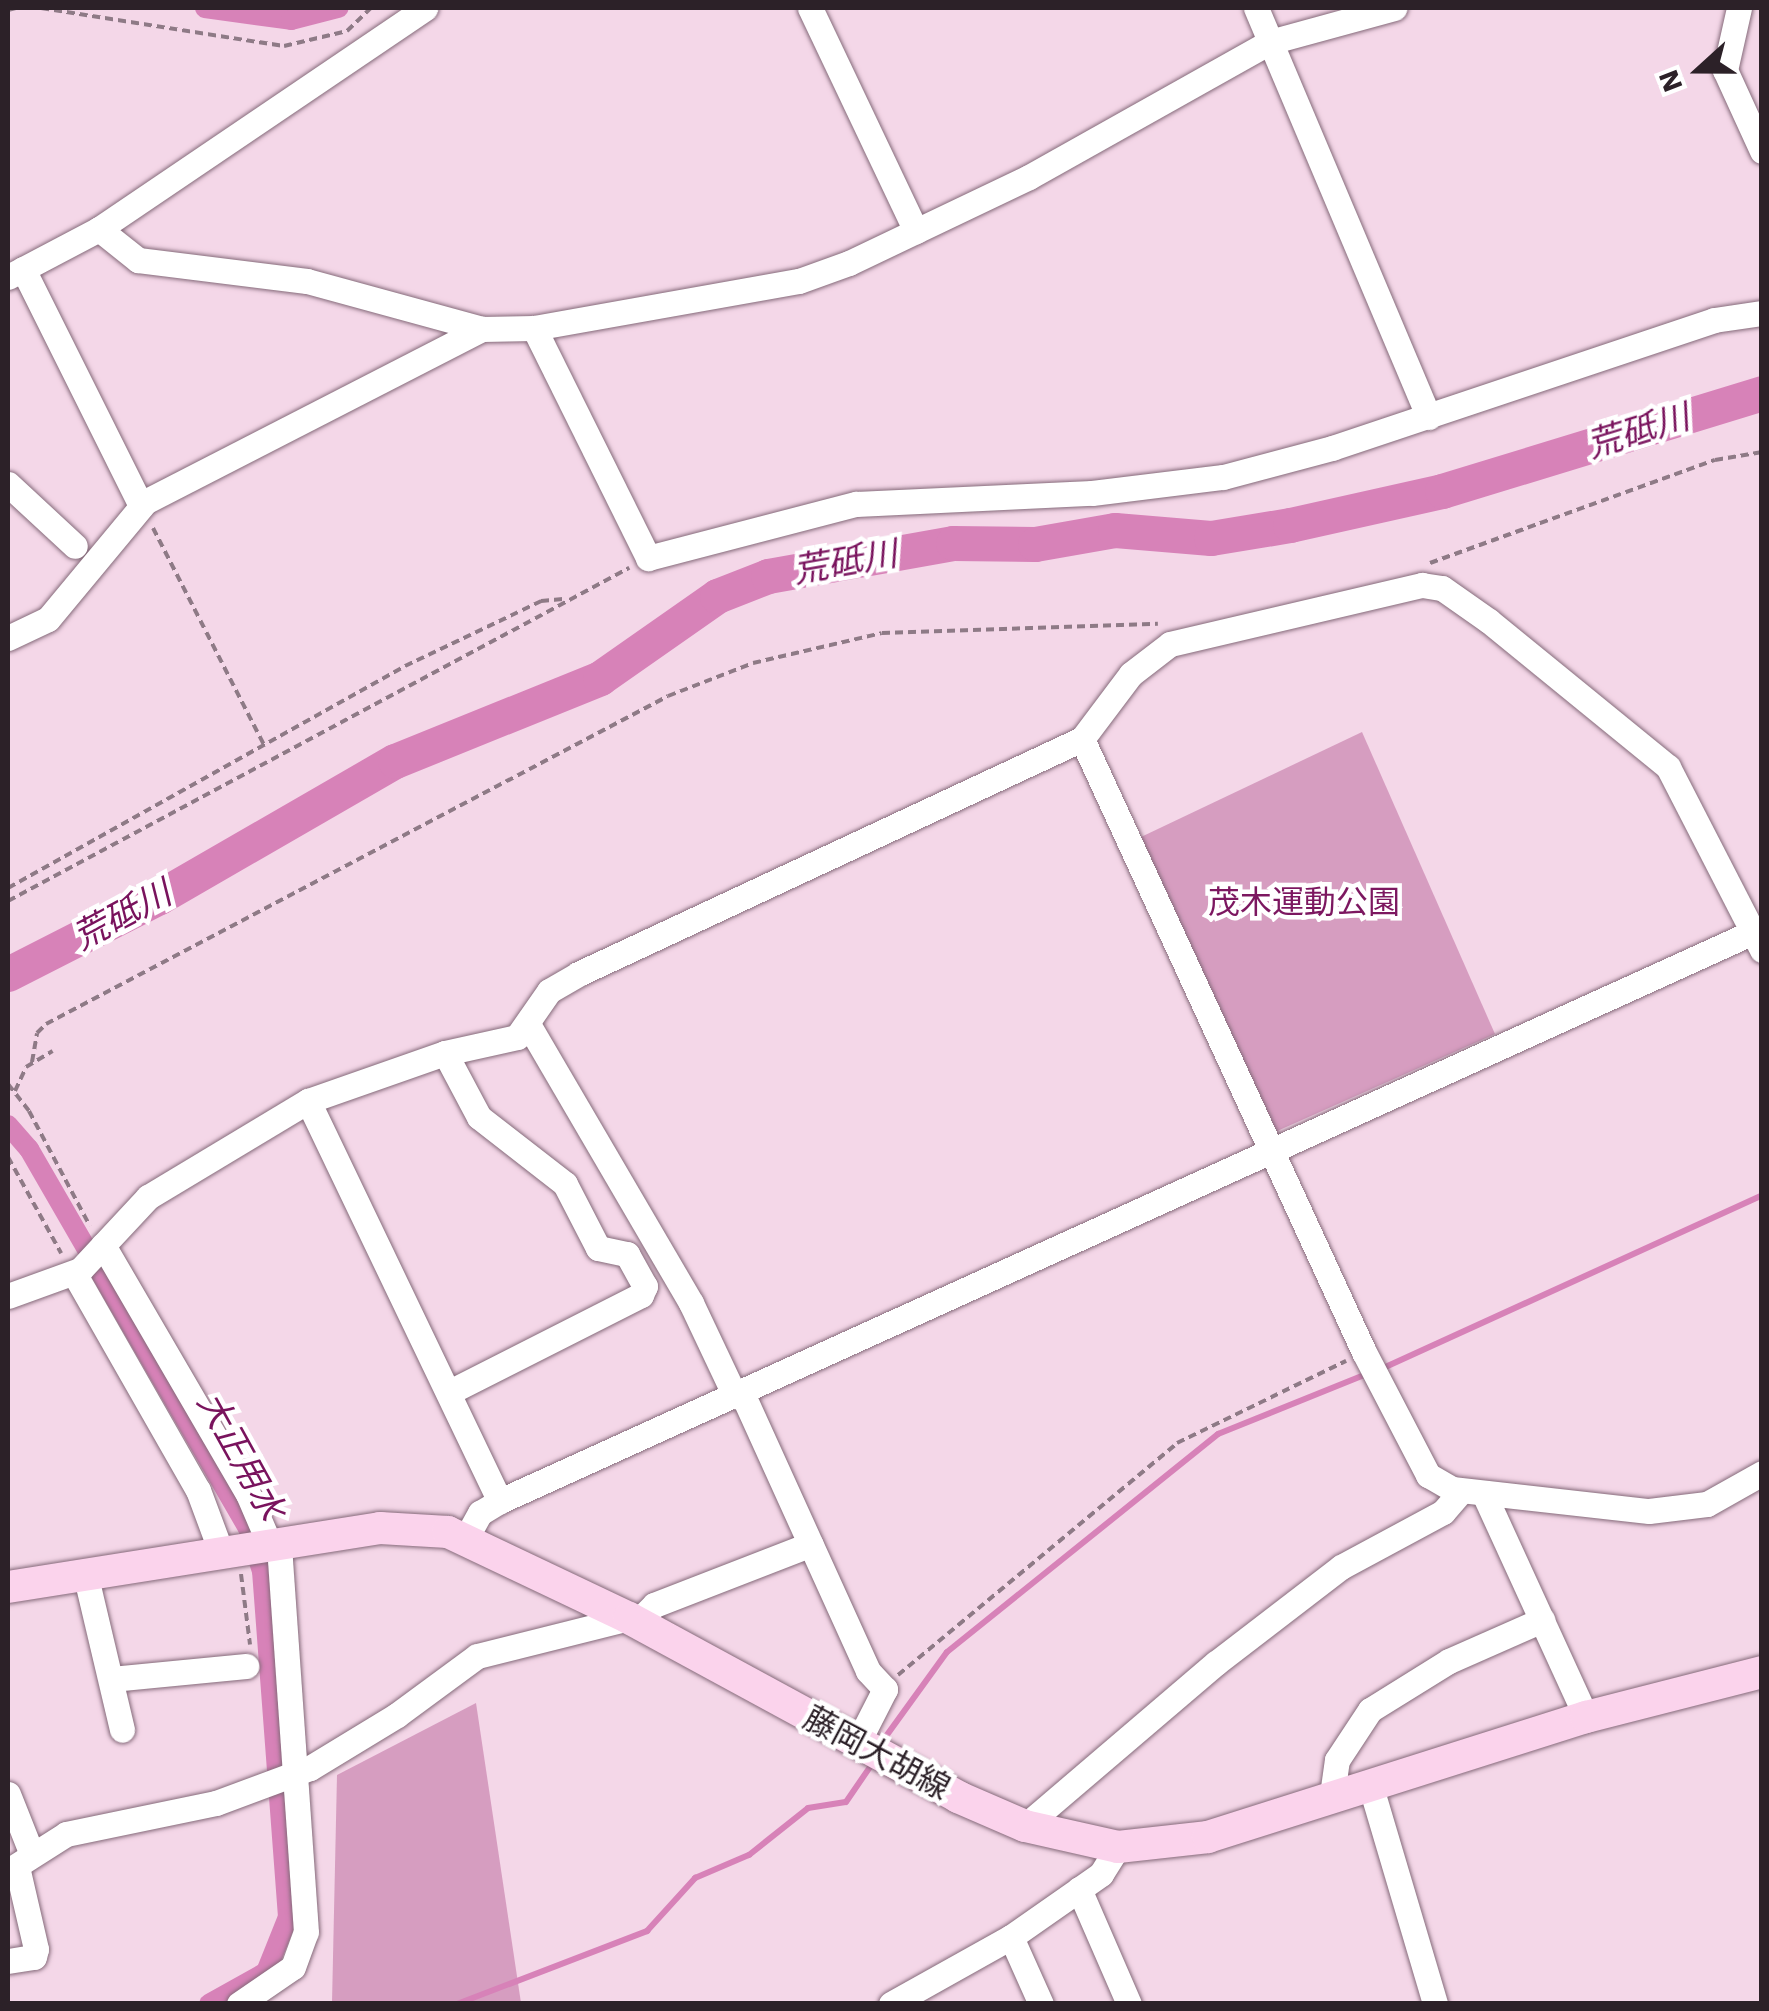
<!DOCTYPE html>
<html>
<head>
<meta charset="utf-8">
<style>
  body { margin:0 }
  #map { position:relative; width:1769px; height:2011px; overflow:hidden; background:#f4d7e8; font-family:"Work Sans","Noto Sans JP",sans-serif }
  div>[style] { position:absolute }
  .green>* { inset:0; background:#d69dc0 }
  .stream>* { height:6px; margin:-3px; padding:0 3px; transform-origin:3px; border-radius:3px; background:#d782b8 }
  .canal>* { height:20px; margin:-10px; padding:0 10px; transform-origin:10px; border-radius:10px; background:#d782b8 }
  .river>* { height:35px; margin:-17.5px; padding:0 17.5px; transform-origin:17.5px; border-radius:17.5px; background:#d782b8 }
  .path>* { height:4px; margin-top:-2px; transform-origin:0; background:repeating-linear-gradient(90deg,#8e7a86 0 8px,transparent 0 13px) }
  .roads { filter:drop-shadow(0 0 2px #856a7a) drop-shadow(0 0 2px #856a7a) }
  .minor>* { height:25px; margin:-12.5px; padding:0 12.5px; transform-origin:12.5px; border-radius:12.5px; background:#fff }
  .major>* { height:32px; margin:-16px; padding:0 16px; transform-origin:16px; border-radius:16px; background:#fbd3ec }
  span { translate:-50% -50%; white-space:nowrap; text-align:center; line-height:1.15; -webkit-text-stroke:9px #fff; paint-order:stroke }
  .park-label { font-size:32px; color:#7c1760 }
  .street-label { font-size:32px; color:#2c2128 }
  .water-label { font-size:35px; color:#79135d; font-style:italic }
  .frame { position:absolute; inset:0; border:10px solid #2c2128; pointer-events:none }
  .north { position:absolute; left:1649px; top:20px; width:100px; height:100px; -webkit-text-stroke:8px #fff; paint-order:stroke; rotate:249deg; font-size:28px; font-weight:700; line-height:40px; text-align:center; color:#2c2128 }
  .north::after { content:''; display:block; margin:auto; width:35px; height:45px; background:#2c2128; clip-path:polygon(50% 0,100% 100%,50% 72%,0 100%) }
</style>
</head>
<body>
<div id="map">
  <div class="green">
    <i style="clip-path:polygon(1362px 732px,1495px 1034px,1275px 1132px,1141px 837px)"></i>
    <i style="clip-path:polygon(476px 1703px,521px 2003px,332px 2003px,337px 1775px)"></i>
  </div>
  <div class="stream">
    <i style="left:1381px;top:1369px;width:419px;rotate:-24.5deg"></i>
    <i style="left:884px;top:1739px;width:107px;rotate:-54.1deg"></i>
    <i style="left:947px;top:1652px;width:348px;rotate:-38.8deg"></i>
    <i style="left:1218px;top:1434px;width:163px;rotate:-22deg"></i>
    <i style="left:457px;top:2004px;width:204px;rotate:-21deg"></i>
    <i style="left:647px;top:1931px;width:72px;rotate:-47.8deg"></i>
    <i style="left:695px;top:1878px;width:59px;rotate:-23.1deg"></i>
    <i style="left:749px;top:1855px;width:75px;rotate:-38.5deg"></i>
    <i style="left:808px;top:1808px;width:38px;rotate:-9deg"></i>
    <i style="left:846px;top:1802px;width:42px;rotate:-55.6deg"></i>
  </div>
  <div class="canal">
    <i style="left:205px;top:8px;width:87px;rotate:7.9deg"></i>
    <i style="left:291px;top:20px;width:49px;rotate:-14.3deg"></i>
    <i style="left:8px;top:1125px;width:32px;rotate:49deg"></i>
    <i style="left:29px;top:1149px;width:438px;rotate:60deg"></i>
    <i style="left:248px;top:1528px;width:45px;rotate:72deg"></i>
    <i style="left:262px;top:1571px;width:347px;rotate:85.7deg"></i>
    <i style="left:288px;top:1917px;width:59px;rotate:111.8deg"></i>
    <i style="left:266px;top:1972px;width:65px;rotate:150.7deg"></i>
  </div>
  <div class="river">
    <i style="left:8px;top:974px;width:169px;rotate:-27deg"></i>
    <i style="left:159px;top:897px;width:272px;rotate:-30deg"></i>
    <i style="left:395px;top:761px;width:221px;rotate:-22deg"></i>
    <i style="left:600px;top:678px;width:143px;rotate:-35deg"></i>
    <i style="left:717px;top:596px;width:55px;rotate:-21.4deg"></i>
    <i style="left:768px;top:576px;width:188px;rotate:-10.1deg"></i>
    <i style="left:953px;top:543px;width:82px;rotate:0.7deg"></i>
    <i style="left:1035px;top:544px;width:81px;rotate:-9.9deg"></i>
    <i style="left:1115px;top:530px;width:96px;rotate:4.8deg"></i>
    <i style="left:1211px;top:538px;width:80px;rotate:-9.3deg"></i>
    <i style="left:1290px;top:525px;width:156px;rotate:-12.6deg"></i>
    <i style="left:1442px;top:491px;width:335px;rotate:-17deg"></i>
  </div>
  <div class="path">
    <i style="left:41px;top:8px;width:246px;rotate:8.9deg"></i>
    <i style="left:284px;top:46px;width:65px;rotate:-13.4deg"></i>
    <i style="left:347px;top:31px;width:33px;rotate:-44deg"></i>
    <i style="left:8px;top:10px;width:8px;rotate:-14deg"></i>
    <i style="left:153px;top:528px;width:244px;rotate:62.9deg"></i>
    <i style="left:1430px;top:563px;width:303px;rotate:-19.9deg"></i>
    <i style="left:1715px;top:460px;width:48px;rotate:-9.7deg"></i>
    <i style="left:8px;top:888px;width:455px;rotate:-29.2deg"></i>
    <i style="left:405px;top:666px;width:151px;rotate:-25.5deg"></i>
    <i style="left:541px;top:601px;width:22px;rotate:-5deg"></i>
    <i style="left:8px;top:901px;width:705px;rotate:-28.2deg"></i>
    <i style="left:32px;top:1062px;width:29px;rotate:-80deg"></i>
    <i style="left:37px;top:1033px;width:13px;rotate:-45deg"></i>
    <i style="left:46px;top:1024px;width:703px;rotate:-27.8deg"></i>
    <i style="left:668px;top:696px;width:91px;rotate:-21.2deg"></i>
    <i style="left:753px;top:663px;width:132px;rotate:-13.1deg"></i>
    <i style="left:882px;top:633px;width:276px;rotate:-1.9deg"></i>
    <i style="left:8px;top:1084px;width:34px;rotate:52deg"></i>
    <i style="left:29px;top:1111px;width:130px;rotate:62.1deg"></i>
    <i style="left:15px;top:1091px;width:26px;rotate:-65deg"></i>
    <i style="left:26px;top:1067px;width:31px;rotate:-31deg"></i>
    <i style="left:8px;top:1157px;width:110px;rotate:61.1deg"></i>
    <i style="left:241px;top:1574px;width:71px;rotate:82.7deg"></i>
    <i style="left:898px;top:1675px;width:363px;rotate:-39.7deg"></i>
    <i style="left:1177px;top:1443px;width:188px;rotate:-25.9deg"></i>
  </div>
  <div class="roads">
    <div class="minor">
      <i style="left:810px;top:8px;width:247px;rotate:64.6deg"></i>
      <i style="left:1256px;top:8px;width:444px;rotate:67.1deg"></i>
      <i style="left:1739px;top:8px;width:64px;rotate:102.7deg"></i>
      <i style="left:1725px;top:70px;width:89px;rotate:65.4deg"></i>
      <i style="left:99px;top:229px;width:50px;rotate:38.5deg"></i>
      <i style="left:138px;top:260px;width:170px;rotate:7.1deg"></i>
      <i style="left:307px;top:281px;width:181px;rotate:15.3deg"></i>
      <i style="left:482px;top:329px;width:52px;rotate:-1.1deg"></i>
      <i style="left:534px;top:328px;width:269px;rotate:-10.1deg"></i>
      <i style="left:799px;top:281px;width:53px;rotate:-19.8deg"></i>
      <i style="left:849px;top:263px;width:199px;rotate:-25.5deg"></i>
      <i style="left:1029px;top:177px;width:276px;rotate:-29.3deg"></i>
      <i style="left:1270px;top:42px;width:129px;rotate:-15.3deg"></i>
      <i style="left:23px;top:269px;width:265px;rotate:63.5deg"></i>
      <i style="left:8px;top:277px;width:103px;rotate:-27.8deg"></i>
      <i style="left:99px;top:229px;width:394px;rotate:-34.1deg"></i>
      <i style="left:534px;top:328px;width:257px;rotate:63.6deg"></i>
      <i style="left:648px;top:558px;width:215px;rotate:-14.6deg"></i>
      <i style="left:856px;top:504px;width:236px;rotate:-2.7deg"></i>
      <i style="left:1092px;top:493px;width:132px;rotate:-7deg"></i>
      <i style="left:1223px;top:477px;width:113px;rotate:-14.9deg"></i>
      <i style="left:1332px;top:448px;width:403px;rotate:-18.5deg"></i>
      <i style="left:1714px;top:320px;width:49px;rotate:-8.3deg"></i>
      <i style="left:8px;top:484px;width:91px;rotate:42.8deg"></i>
      <i style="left:8px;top:638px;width:44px;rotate:-25.4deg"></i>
      <i style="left:48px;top:619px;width:152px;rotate:-50.3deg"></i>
      <i style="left:145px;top:502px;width:379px;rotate:-27.2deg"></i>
      <i style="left:1082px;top:739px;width:675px;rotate:65.3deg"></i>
      <i style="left:1364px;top:1352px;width:139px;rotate:62.5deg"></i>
      <i style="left:1428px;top:1475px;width:28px;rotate:30deg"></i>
      <i style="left:1452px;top:1489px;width:198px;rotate:6.4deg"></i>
      <i style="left:1649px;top:1511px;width:58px;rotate:-6.9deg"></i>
      <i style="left:1707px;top:1504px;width:63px;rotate:-29.4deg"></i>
      <i style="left:528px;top:1024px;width:323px;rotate:59.7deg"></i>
      <i style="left:691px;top:1303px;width:103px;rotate:64.7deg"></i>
      <i style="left:445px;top:1053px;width:72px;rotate:62deg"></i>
      <i style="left:479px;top:1117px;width:109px;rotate:37.9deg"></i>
      <i style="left:565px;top:1184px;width:72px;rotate:62.7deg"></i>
      <i style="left:598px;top:1248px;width:30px;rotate:12deg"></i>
      <i style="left:627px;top:1254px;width:37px;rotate:61deg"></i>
      <i style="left:645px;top:1286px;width:10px;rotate:114deg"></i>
      <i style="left:641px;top:1295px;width:216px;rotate:153.1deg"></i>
      <i style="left:308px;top:1101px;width:444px;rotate:64.4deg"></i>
      <i style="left:103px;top:1245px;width:288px;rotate:59.8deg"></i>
      <i style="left:248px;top:1494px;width:56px;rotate:66.7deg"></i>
      <i style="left:74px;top:1273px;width:250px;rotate:60.3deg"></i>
      <i style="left:198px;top:1490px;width:66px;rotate:69.6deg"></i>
      <i style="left:8px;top:1296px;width:77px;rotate:-19.9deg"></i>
      <i style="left:80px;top:1270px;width:100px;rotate:-47deg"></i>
      <i style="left:148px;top:1197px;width:187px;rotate:-31deg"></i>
      <i style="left:308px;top:1101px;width:145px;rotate:-19.3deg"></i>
      <i style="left:445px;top:1053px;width:74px;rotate:-12.5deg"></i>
      <i style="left:517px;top:1037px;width:56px;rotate:-55.2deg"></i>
      <i style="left:549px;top:991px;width:34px;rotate:-30deg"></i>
      <i style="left:578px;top:974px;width:556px;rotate:-25deg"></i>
      <i style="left:1082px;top:739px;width:81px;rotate:-53deg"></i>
      <i style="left:1131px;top:674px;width:49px;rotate:-37.6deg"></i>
      <i style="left:1170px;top:644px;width:259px;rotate:-13.2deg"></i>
      <i style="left:1422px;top:585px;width:20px;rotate:9deg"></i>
      <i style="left:1442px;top:588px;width:57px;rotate:35.1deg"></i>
      <i style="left:1489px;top:621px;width:231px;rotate:39.2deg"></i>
      <i style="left:1668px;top:767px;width:206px;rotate:62.8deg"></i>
      <i style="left:742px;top:1393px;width:305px;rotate:65.6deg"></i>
      <i style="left:868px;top:1671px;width:25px;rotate:47deg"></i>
      <i style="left:885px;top:1689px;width:62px;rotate:117deg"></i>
      <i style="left:1484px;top:1494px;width:245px;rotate:65.4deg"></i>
      <i style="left:466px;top:1538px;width:29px;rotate:-61deg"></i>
      <i style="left:480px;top:1513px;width:23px;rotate:-31deg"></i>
      <i style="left:500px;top:1501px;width:1386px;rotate:-24.42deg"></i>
      <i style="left:85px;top:1573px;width:161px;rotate:76.7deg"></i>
      <i style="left:637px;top:1622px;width:24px;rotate:-45deg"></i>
      <i style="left:654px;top:1605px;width:168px;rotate:-21.2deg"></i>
      <i style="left:111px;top:1679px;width:136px;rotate:-5.5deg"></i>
      <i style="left:1370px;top:1784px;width:229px;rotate:73.5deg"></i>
      <i style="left:8px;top:1794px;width:62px;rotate:68.4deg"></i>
      <i style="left:1332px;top:1795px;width:35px;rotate:-82deg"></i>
      <i style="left:1337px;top:1760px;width:60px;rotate:-56.6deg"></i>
      <i style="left:1370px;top:1710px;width:93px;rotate:-31.8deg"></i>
      <i style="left:1449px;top:1661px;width:102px;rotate:-23.8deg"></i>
      <i style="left:1025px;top:1826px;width:251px;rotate:-40.5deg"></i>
      <i style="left:1216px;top:1663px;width:158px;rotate:-37.5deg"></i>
      <i style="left:1341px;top:1567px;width:116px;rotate:-28.3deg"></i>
      <i style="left:1443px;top:1512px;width:28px;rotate:-49deg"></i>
      <i style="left:8px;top:1871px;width:69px;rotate:-32.5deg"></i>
      <i style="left:66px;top:1834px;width:153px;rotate:-11.7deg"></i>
      <i style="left:216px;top:1803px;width:100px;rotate:-20.4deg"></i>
      <i style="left:310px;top:1768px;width:102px;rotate:-31.3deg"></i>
      <i style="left:397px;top:1715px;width:99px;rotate:-36.4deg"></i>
      <i style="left:477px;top:1656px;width:157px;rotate:-14deg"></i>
      <i style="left:1079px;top:1889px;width:125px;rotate:66.5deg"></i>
      <i style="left:1011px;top:1937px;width:73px;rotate:65.9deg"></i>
      <i style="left:8px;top:1961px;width:26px;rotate:-9deg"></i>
      <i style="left:34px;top:1957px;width:8px;rotate:-76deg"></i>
      <i style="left:36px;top:1949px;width:84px;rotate:-103deg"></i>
      <i style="left:239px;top:2004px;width:65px;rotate:-34.4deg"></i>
      <i style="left:293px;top:1967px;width:37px;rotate:-70deg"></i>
      <i style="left:306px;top:1932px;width:390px;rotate:-94deg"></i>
      <i style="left:891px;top:2004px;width:137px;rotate:-29.2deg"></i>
      <i style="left:1011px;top:1937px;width:110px;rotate:-35deg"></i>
      <i style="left:1101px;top:1874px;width:32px;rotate:-58deg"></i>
    </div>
    <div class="major">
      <i style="left:8px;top:1587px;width:377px;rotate:-9deg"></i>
      <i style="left:380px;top:1528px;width:68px;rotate:3.4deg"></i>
      <i style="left:448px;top:1532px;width:200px;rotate:25.4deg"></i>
      <i style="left:629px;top:1618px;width:375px;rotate:28.5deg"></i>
      <i style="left:958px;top:1797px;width:73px;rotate:23.4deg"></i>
      <i style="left:1025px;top:1826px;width:95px;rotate:12.7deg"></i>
      <i style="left:1118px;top:1847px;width:91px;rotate:-6.3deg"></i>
      <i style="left:1208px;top:1837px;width:397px;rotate:-17.6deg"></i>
      <i style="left:1586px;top:1717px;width:182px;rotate:-14.3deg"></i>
    </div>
  </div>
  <div class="park-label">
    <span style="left:1304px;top:902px">茂木運動公園</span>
  </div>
  <div class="street-label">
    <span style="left:877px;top:1753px;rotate:28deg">藤岡大胡線</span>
  </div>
  <div class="water-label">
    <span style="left:1638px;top:431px;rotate:-17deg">荒砥川</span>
    <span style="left:845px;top:562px;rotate:-10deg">荒砥川</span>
    <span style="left:122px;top:915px;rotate:-28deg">荒砥川</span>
    <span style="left:241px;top:1456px;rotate:61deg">大正用水</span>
  </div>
  <div class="frame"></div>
  <div class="north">N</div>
</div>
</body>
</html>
